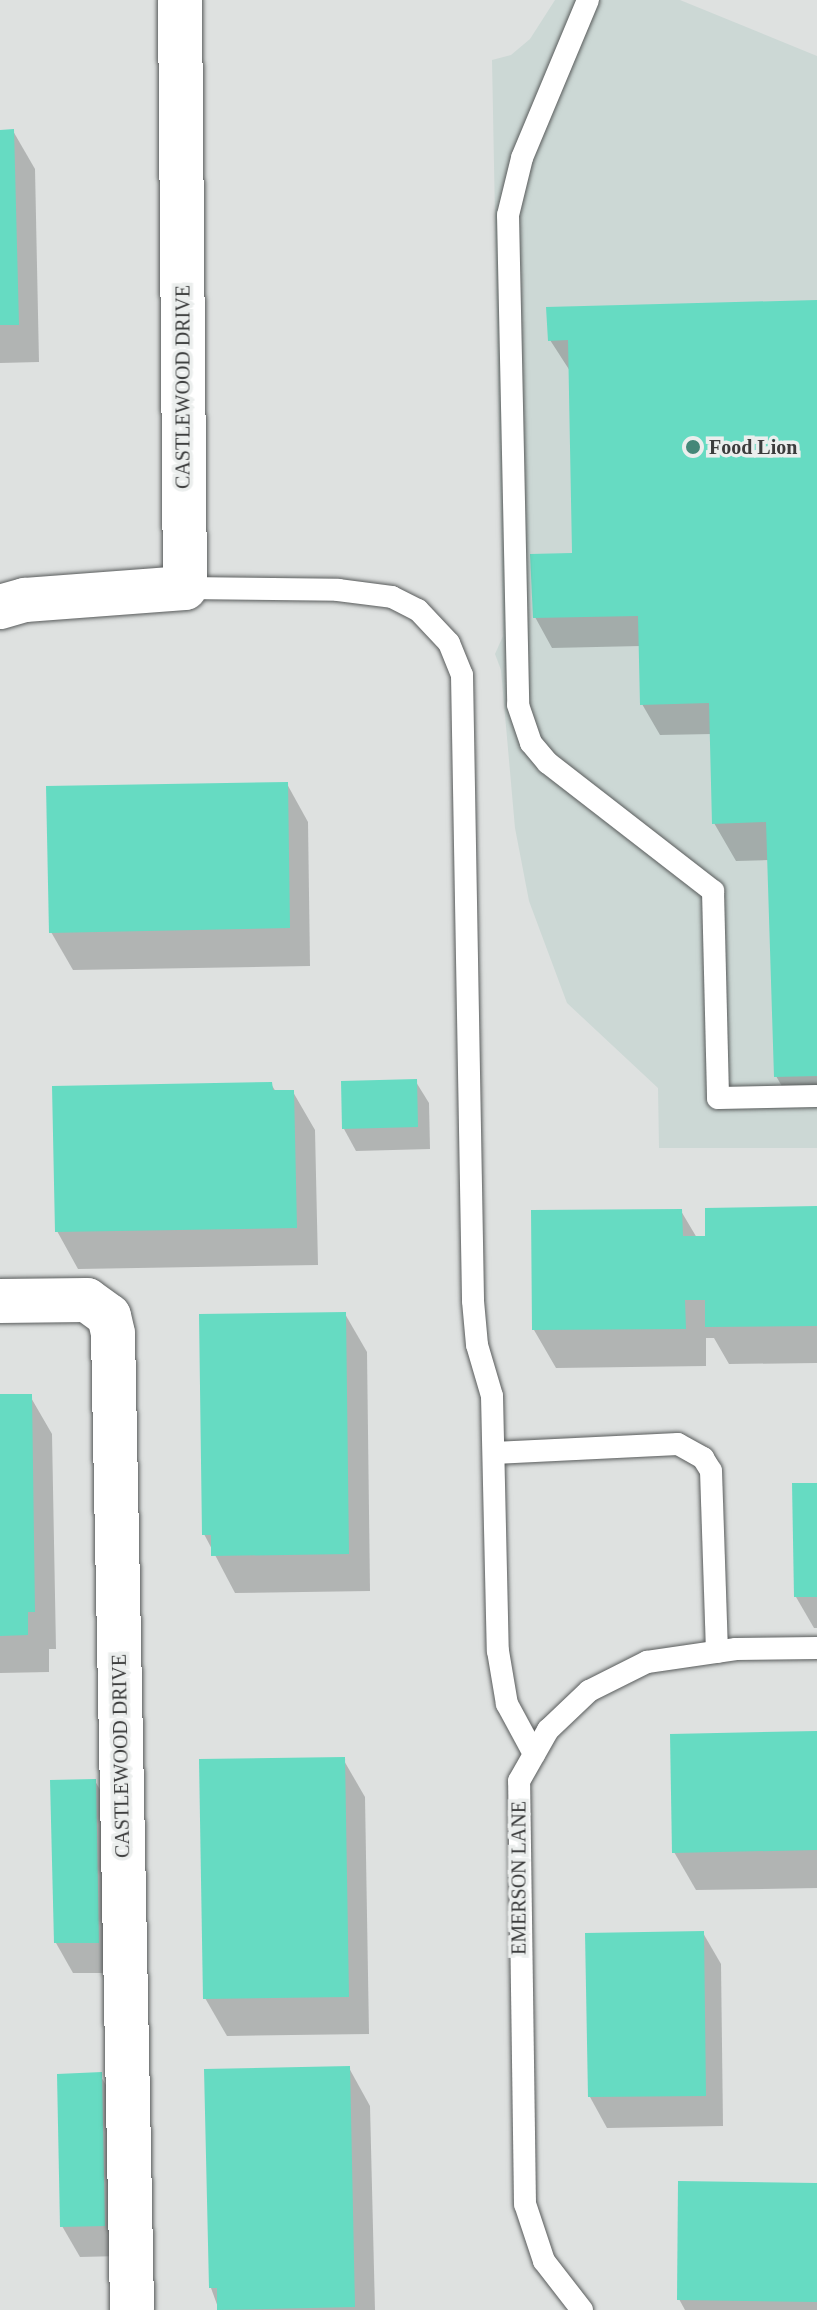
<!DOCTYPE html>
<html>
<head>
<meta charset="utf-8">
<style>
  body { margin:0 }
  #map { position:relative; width:817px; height:2310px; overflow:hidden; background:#dee1e0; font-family:"Times New Roman",serif }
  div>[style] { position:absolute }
  .built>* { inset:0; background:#ccd8d5 }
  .shadow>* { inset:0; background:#0003 }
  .building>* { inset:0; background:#66dbc2 }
  .roads { filter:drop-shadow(0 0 2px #585b5b) drop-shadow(0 0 2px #585b5b) }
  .lane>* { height:22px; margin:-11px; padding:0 11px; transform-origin:11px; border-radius:11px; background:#fff }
  .street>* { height:44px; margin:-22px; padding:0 22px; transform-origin:22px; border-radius:22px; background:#fff }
  .dots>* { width:22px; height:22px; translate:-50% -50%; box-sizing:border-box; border:4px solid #ebeeed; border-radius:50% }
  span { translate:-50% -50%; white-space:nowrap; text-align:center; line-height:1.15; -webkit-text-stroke:7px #ebeeed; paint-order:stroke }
  .street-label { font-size:20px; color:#3b3c3c }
  .poi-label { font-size:20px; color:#3b3c3c; font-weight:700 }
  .left { translate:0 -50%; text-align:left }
</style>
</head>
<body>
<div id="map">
  <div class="built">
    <i style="clip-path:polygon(555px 0,680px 0,817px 56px,817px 1148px,659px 1148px,658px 1088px,567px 1003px,529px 901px,515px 828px,501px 670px,495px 654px,503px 636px,492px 60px,511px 55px,530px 39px)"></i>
  </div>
  <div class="shadow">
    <i style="clip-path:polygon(13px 131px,35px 169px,39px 362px,0 363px,0 132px)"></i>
    <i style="clip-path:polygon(817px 302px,817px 1107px,794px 1107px,776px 1076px,769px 860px,736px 861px,714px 823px,712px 734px,660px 735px,642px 704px,641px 646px,552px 648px,535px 617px,574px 554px,570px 371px,550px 340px)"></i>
    <i style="clip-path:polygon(287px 784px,308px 822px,310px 966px,73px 970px,51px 932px)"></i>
    <i style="clip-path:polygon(416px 1082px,429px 1103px,430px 1149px,356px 1151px,344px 1129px)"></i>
    <i style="clip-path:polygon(271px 1084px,276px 1092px,293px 1092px,315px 1130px,318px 1265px,78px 1269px,57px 1231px)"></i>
    <i style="clip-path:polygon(817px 1208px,817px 1363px,729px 1364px,714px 1338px,706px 1338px,706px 1366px,556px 1368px,534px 1330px,681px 1211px,697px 1238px,707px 1238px)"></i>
    <i style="clip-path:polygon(345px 1314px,367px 1352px,370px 1591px,235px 1593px,204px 1534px)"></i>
    <i style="clip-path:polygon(0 1396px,30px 1396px,52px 1434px,56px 1649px,49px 1649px,49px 1672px,0 1673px)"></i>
    <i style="clip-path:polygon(817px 1485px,817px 1628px,814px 1628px,796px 1597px)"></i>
    <i style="clip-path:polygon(817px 1733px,817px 1888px,696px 1890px,674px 1852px)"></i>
    <i style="clip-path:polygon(343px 1759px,365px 1797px,369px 2034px,227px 2036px,205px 1998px)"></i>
    <i style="clip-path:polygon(95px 1781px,113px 1812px,116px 1973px,73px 1973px,56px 1943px)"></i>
    <i style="clip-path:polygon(703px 1933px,721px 1964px,723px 2126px,607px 2128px,590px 2097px)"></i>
    <i style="clip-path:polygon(349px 2068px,370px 2106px,375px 2310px,219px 2310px,211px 2288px)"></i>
    <i style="clip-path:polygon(100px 2075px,118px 2105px,122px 2256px,80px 2257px,62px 2226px)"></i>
    <i style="clip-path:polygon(817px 2185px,817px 2310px,685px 2310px,679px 2299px)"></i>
  </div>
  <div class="building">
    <i style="clip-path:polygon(14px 129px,19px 325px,0 325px,0 130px)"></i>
    <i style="clip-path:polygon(817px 300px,817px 1076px,774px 1077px,766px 822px,712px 824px,709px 703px,640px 705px,638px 616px,533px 618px,530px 554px,572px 553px,568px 340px,548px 341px,546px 307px)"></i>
    <i style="clip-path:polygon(288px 782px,290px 928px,49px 933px,46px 786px)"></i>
    <i style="clip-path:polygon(417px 1079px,418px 1127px,342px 1129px,341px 1081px)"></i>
    <i style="clip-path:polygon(272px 1082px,273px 1090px,294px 1090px,297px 1228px,55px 1232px,52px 1086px)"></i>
    <i style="clip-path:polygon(817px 1206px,817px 1326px,705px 1327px,705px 1300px,685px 1300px,686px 1329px,532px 1330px,531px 1210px,682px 1209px,683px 1236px,705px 1236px,705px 1208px)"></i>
    <i style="clip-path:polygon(346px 1312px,349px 1554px,211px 1556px,211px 1535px,202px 1535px,199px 1314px)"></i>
    <i style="clip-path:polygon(0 1394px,32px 1394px,35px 1612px,28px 1612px,28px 1635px,0 1636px)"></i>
    <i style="clip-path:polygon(792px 1483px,817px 1483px,817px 1597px,794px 1597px)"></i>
    <i style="clip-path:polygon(817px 1731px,817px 1850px,672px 1853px,670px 1734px)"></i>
    <i style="clip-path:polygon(345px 1757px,349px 1997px,203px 1999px,199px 1759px)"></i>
    <i style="clip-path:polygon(96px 1779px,99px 1943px,54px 1943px,50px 1780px)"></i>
    <i style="clip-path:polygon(704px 1931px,706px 2096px,588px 2097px,585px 1933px)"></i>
    <i style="clip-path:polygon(350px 2066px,355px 2307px,217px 2310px,217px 2288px,209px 2288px,204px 2069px)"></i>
    <i style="clip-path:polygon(102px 2072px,105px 2226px,60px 2227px,57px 2074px)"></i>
    <i style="clip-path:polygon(678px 2181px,817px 2183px,817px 2302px,677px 2300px)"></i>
  </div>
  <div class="roads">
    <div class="lane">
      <i style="left:588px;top:0;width:171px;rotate:112.7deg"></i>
      <i style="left:522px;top:158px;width:59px;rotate:103.8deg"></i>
      <i style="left:508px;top:215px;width:490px;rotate:88.8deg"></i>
      <i style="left:518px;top:705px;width:40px;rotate:71.1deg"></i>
      <i style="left:531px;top:743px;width:26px;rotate:50deg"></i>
      <i style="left:548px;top:763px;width:209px;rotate:37.8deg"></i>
      <i style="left:713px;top:891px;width:207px;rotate:88.6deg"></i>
      <i style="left:718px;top:1098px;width:99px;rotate:-1.2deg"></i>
      <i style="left:185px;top:588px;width:153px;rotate:0.7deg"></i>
      <i style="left:338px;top:590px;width:54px;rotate:7.4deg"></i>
      <i style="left:392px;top:597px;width:29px;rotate:27deg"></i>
      <i style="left:418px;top:610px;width:45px;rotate:46.8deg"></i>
      <i style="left:449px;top:643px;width:35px;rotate:68deg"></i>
      <i style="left:462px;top:675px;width:626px;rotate:88.99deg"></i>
      <i style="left:473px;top:1301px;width:44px;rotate:84.8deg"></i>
      <i style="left:477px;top:1345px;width:53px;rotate:73.6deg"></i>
      <i style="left:492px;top:1396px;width:255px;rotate:88.7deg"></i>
      <i style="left:498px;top:1651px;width:54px;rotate:80.4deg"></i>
      <i style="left:507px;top:1704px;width:57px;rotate:61.6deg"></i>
      <i style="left:494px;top:1453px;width:184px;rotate:-2.8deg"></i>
      <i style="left:678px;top:1444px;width:29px;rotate:29deg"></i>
      <i style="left:703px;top:1458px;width:15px;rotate:58deg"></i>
      <i style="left:711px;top:1471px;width:181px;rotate:88.1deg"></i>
      <i style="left:582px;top:2310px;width:62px;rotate:-127.8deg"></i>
      <i style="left:544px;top:2261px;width:60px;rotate:-108.4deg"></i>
      <i style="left:525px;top:2204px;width:423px;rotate:-90.8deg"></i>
      <i style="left:519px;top:1781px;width:59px;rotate:-60.4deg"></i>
      <i style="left:548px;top:1730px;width:57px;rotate:-43.6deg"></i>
      <i style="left:589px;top:1691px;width:65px;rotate:-26.6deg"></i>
      <i style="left:647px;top:1662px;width:90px;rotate:-8.3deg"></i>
      <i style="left:736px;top:1649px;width:81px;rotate:-0.7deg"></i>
    </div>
    <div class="street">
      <i style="left:0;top:607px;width:26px;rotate:-16deg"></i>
      <i style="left:25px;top:600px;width:160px;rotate:-4.3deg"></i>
      <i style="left:185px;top:588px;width:588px;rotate:-90.49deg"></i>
      <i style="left:0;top:1301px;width:87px;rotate:-0.7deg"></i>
      <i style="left:87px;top:1300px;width:27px;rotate:36deg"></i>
      <i style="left:109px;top:1316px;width:18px;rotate:77deg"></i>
      <i style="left:113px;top:1334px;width:976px;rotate:88.88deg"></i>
    </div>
  </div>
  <div class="dots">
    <i style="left:693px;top:447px;background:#458778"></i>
  </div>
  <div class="street-label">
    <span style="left:183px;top:387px;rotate:-90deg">CASTLEWOOD DRIVE</span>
    <span style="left:121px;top:1756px;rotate:-91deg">CASTLEWOOD DRIVE</span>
    <span style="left:519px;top:1878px;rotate:-90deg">EMERSON LANE</span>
  </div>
  <div class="poi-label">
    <span class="left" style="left:709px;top:447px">Food Lion</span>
  </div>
</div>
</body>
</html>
